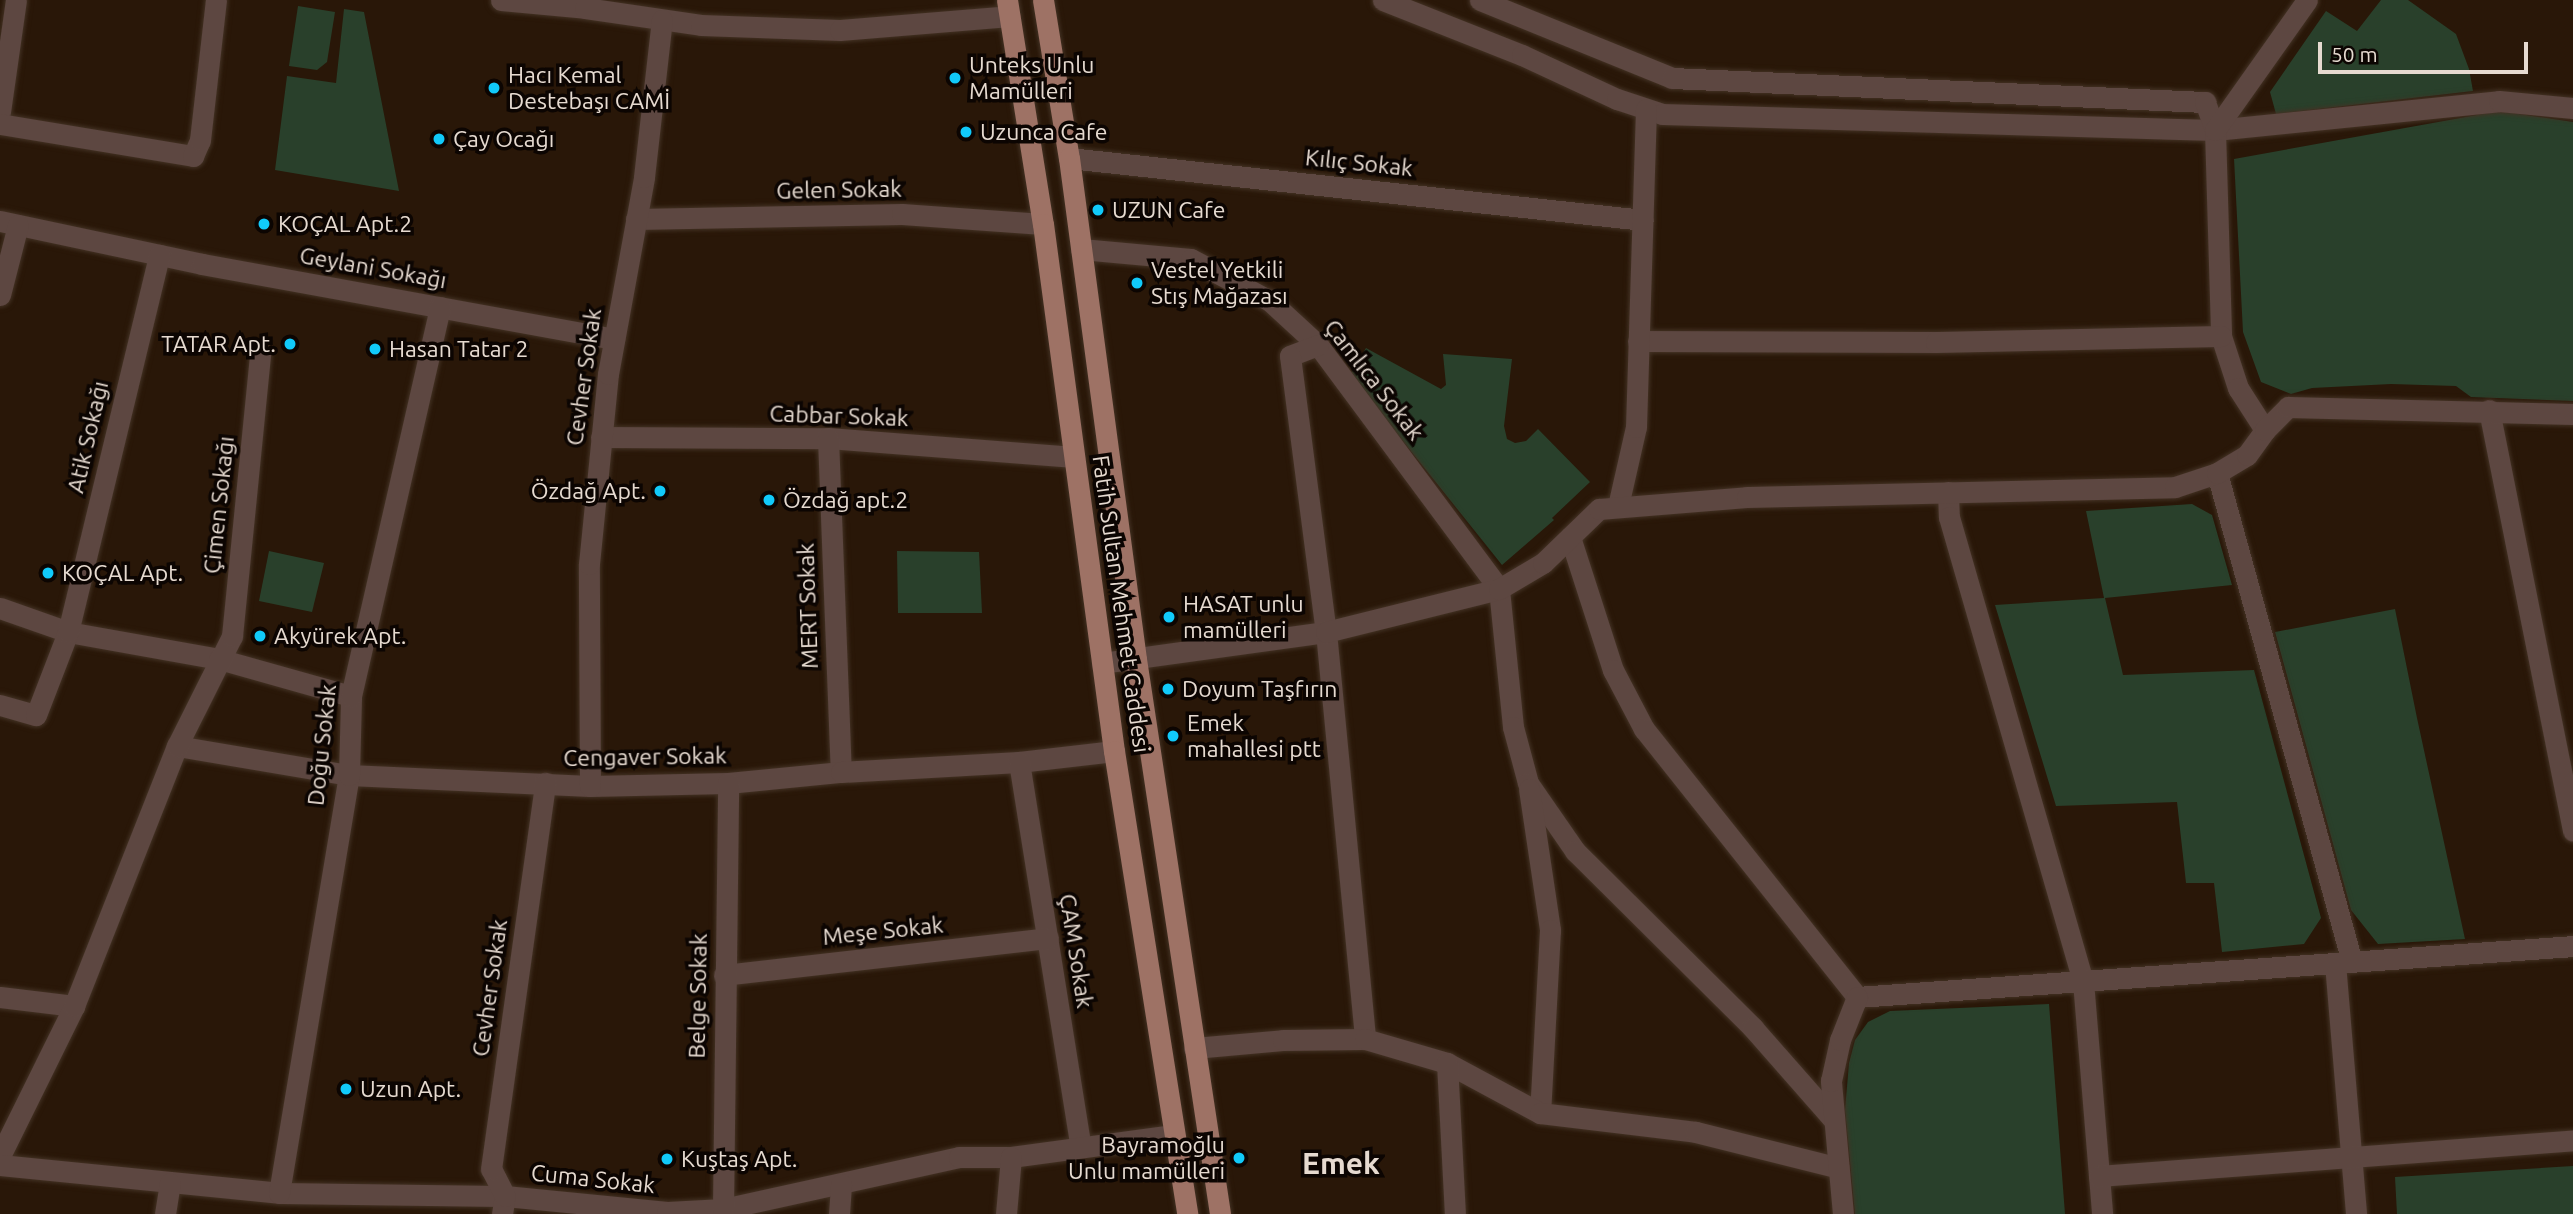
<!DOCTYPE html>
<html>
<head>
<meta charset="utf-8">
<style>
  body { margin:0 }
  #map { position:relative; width:2573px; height:1214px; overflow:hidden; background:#291708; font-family:Ubuntu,sans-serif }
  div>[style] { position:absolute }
  .green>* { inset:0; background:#29402b }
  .roads { filter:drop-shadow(0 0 2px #433224) drop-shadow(0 0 2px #433224) }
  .minor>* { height:21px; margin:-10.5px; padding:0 10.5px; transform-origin:10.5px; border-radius:10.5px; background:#5d4741 }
  .major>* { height:21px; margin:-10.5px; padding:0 10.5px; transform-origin:10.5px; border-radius:10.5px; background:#9e7265 }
  .dots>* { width:19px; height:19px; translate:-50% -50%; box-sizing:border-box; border:4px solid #0c0502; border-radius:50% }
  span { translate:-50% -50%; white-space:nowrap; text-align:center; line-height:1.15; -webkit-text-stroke:7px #0c0502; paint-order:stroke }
  .poi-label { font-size:23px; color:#e6dad0 }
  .left { translate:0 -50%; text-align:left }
  .right { translate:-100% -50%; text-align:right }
  .street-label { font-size:23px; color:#e6dad0 }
  .district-label { font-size:30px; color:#e6dad0; font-weight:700 }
  .scale { position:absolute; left:2318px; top:42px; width:210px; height:32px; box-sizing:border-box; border:4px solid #e6dad0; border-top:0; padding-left:9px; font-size:21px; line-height:24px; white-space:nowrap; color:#e6dad0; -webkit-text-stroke:5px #0c0502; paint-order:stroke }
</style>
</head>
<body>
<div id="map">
  <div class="green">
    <i style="clip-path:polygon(2381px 0,2408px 0,2456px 34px,2469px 69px,2473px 91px,2276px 114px,2270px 92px,2326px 11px,2357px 31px)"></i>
    <i style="clip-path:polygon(298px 6px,335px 12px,327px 62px,317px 70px,289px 66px)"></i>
    <i style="clip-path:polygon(344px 9px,364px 12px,399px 191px,275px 170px,287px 76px,336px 83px)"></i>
    <i style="clip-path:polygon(2499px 111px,2573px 122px,2573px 401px,2471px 397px,2456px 386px,2391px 384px,2312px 388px,2291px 394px,2261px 382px,2243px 332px,2234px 159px)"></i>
    <i style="clip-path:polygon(1366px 348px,1441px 389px,1446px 385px,1443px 354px,1512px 359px,1504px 426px,1507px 439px,1515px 443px,1526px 441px,1538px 429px,1590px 482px,1552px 518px,1554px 520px,1502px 565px,1350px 375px)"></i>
    <i style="clip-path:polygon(2192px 504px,2212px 515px,2232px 585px,2105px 598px,2123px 675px,2254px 670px,2321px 918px,2304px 944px,2222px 952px,2214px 883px,2186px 883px,2177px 802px,2056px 806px,1995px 605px,2104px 598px,2086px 511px)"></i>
    <i style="clip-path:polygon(269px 551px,324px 563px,312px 612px,259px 601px)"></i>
    <i style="clip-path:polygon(897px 551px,979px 552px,982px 613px,898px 613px)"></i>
    <i style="clip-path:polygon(2395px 609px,2417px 718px,2465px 939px,2378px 944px,2351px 910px,2275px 632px)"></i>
    <i style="clip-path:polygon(2049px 1004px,2065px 1214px,1855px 1214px,1845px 1110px,1849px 1063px,1855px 1040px,1868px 1022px,1890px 1011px)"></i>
    <i style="clip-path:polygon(2573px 1166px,2573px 1214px,2397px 1214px,2395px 1177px)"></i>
  </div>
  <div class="roads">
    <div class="minor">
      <i style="left:501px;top:0;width:84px;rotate:5.4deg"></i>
      <i style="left:585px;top:8px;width:117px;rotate:8.3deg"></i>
      <i style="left:701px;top:25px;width:139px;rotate:2.1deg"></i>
      <i style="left:840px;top:30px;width:170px;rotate:-4.7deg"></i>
      <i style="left:1383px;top:0;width:149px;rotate:21.6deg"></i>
      <i style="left:1522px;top:55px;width:105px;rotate:24.9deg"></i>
      <i style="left:1617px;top:99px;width:47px;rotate:18.4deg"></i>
      <i style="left:1662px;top:114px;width:553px;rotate:1.66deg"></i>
      <i style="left:2215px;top:130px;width:285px;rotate:-5.8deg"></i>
      <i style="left:2499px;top:101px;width:74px;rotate:5.4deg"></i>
      <i style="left:1480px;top:0;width:207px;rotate:22.1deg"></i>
      <i style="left:1672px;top:78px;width:534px;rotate:2.58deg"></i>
      <i style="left:2205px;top:102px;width:30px;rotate:70deg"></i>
      <i style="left:2215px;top:130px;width:206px;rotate:88.3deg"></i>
      <i style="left:2221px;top:336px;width:55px;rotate:71.9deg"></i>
      <i style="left:2238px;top:388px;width:50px;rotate:57.3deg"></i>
      <i style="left:0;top:112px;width:113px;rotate:-81.9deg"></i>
      <i style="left:0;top:124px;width:196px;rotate:9.4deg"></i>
      <i style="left:193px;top:156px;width:17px;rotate:-66deg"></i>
      <i style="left:200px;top:140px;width:141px;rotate:-83.5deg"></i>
      <i style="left:2215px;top:130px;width:159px;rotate:-54.7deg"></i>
      <i style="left:1069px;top:158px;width:577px;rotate:6.16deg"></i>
      <i style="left:636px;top:219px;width:266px;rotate:-1.1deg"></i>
      <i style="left:902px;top:214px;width:141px;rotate:4.1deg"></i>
      <i style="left:0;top:221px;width:207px;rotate:12deg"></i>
      <i style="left:202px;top:264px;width:419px;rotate:10.3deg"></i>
      <i style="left:1081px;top:249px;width:110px;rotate:5.2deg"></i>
      <i style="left:1191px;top:259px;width:89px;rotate:28deg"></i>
      <i style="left:1270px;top:301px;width:65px;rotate:42.5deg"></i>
      <i style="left:1318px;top:345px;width:304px;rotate:53.4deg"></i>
      <i style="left:1499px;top:589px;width:139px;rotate:84.2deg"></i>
      <i style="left:1513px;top:727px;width:58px;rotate:75deg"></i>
      <i style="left:1528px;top:783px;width:83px;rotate:55.3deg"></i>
      <i style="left:1575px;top:851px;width:251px;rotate:44.8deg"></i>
      <i style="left:1753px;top:1028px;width:120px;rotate:48.7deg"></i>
      <i style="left:0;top:295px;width:72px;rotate:-75.6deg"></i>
      <i style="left:1638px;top:341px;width:298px;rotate:0.2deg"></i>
      <i style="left:1936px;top:342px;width:285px;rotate:-1.2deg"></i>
      <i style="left:1318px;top:345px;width:30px;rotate:159deg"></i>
      <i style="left:1290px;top:356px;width:278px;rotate:82.6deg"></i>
      <i style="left:1326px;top:632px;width:409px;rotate:84.5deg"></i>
      <i style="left:2489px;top:410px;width:429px;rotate:78.7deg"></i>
      <i style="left:601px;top:437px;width:227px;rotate:0.3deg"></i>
      <i style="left:828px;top:438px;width:247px;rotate:4.4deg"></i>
      <i style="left:828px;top:438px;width:334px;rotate:87.8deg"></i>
      <i style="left:2217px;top:473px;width:507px;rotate:74.57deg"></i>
      <i style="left:1948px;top:492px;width:25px;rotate:88deg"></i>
      <i style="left:1949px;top:517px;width:483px;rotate:73.9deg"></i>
      <i style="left:2083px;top:981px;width:234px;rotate:85.3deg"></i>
      <i style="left:1618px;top:506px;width:81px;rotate:-77.2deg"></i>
      <i style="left:1636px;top:427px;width:318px;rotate:-88.2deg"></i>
      <i style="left:1570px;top:537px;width:140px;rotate:72.1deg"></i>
      <i style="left:1613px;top:670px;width:67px;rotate:62.3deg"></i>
      <i style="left:1644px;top:729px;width:342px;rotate:51.5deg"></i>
      <i style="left:0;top:608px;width:72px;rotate:19.4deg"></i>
      <i style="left:68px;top:632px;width:153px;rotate:10.1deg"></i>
      <i style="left:219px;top:659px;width:137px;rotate:15.7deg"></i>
      <i style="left:1102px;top:663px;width:226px;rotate:-7.9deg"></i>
      <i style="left:1326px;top:632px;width:178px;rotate:-14deg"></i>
      <i style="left:1499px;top:589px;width:51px;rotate:-30.6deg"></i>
      <i style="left:1543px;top:563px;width:78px;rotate:-44deg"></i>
      <i style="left:1599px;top:509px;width:148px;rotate:-4.6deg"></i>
      <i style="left:1747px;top:497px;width:428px;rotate:-1.3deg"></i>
      <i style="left:2175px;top:487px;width:44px;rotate:-18.4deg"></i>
      <i style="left:2217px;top:473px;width:35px;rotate:-31deg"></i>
      <i style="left:2247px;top:455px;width:31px;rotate:-54deg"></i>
      <i style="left:2265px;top:430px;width:33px;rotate:-45deg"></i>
      <i style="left:2288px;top:407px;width:285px;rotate:1.4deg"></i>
      <i style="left:0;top:705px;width:37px;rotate:16deg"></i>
      <i style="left:36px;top:715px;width:89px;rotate:-68.9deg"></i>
      <i style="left:68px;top:632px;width:388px;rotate:-76.4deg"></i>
      <i style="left:177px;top:746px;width:174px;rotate:9.6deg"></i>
      <i style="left:349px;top:775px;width:241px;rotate:2.6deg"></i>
      <i style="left:590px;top:786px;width:138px;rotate:-1.2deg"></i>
      <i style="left:728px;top:783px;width:114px;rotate:-5.6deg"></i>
      <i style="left:841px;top:772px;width:178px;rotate:-3.2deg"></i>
      <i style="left:1019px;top:762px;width:96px;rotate:-6.6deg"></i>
      <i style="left:1019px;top:762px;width:390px;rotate:80.9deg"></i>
      <i style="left:590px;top:786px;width:222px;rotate:-90.3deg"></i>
      <i style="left:589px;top:564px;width:191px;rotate:-84.3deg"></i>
      <i style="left:608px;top:374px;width:200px;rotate:-79.6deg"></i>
      <i style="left:644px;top:177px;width:158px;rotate:-83.5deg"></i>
      <i style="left:1529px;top:789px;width:143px;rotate:81.5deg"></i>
      <i style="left:1550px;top:930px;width:183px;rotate:93.1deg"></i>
      <i style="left:2335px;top:963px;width:252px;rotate:85.2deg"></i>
      <i style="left:724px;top:975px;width:326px;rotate:-6.5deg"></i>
      <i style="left:0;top:997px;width:75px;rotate:6.9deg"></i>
      <i style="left:1857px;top:997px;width:718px;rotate:-4.07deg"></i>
      <i style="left:1194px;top:1048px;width:89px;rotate:-5.1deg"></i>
      <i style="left:1283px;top:1040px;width:82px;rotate:-0.7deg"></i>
      <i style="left:1365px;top:1039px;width:85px;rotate:16.3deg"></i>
      <i style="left:1447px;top:1063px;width:106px;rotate:28.3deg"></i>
      <i style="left:1540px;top:1113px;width:157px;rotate:6.9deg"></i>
      <i style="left:1696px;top:1132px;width:147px;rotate:14.1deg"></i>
      <i style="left:1447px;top:1063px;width:151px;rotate:87deg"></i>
      <i style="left:0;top:1156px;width:167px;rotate:-63.7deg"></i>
      <i style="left:74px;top:1006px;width:280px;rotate:-68.4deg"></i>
      <i style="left:177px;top:746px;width:123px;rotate:-63.4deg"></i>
      <i style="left:232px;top:636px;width:284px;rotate:-84.3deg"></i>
      <i style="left:0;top:1165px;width:280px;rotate:5.7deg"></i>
      <i style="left:279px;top:1193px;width:226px;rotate:0.8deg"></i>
      <i style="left:505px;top:1196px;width:163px;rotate:5.6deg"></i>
      <i style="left:667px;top:1212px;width:56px;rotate:-3.1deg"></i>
      <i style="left:723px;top:1209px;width:242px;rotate:-12.4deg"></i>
      <i style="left:959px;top:1157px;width:52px"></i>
      <i style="left:1011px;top:1157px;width:164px;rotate:-7.7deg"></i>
      <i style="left:2099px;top:1176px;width:475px;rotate:-4.3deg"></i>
      <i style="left:279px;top:1193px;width:424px;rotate:-80.5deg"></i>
      <i style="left:349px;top:775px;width:79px;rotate:-88.5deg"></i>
      <i style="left:351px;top:696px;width:399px;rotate:-77.1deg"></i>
      <i style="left:723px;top:1209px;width:426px;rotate:-89.3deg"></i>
      <i style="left:165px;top:1214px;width:31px;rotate:-81deg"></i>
      <i style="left:502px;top:1214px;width:18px;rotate:-81deg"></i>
      <i style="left:505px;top:1196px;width:30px;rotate:-117deg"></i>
      <i style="left:491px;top:1169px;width:390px;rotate:-82deg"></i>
      <i style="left:839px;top:1214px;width:30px;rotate:-86deg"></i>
      <i style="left:1006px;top:1214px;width:57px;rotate:-85deg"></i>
      <i style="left:1843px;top:1214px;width:134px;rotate:-95.2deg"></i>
      <i style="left:1831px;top:1081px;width:42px;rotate:-77.6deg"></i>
      <i style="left:1840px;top:1040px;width:46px;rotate:-68.4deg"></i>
    </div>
    <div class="major">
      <i style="left:1007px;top:0;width:227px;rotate:80.9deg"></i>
      <i style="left:1043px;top:224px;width:532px;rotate:82.33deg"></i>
      <i style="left:1114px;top:751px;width:469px;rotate:81deg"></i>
      <i style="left:1043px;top:0;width:160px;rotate:80.7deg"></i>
      <i style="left:1069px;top:158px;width:505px;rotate:82.38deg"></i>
      <i style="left:1136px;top:659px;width:561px;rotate:81.39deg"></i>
    </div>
  </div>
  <div class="dots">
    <i style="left:955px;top:78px;background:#11cafa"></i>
    <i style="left:494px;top:88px;background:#11cafa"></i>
    <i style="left:966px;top:132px;background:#11cafa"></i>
    <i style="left:439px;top:139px;background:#11cafa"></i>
    <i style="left:1098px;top:210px;background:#11cafa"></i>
    <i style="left:264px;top:224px;background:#11cafa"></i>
    <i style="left:1137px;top:283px;background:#11cafa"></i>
    <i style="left:290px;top:344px;background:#11cafa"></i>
    <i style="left:375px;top:349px;background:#11cafa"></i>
    <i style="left:660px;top:491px;background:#11cafa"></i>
    <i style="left:769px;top:500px;background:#11cafa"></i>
    <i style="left:48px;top:573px;background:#11cafa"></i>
    <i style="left:1169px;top:617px;background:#11cafa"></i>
    <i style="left:260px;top:636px;background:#11cafa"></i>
    <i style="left:1168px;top:689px;background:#11cafa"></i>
    <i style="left:1173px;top:736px;background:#11cafa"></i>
    <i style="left:346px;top:1089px;background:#11cafa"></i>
    <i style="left:1239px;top:1158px;background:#11cafa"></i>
    <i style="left:667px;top:1159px;background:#11cafa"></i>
  </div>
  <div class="poi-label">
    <span class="left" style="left:969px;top:78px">Unteks Unlu<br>Mamülleri</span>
    <span class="left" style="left:508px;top:88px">Hacı Kemal<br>Destebaşı CAMİ</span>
    <span class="left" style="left:980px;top:132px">Uzunca Cafe</span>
    <span class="left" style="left:453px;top:139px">Çay Ocağı</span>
    <span class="left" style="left:1112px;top:210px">UZUN Cafe</span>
    <span class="left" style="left:278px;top:224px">KOÇAL Apt.2</span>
    <span class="left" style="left:1151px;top:283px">Vestel Yetkili<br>Stış Mağazası</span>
    <span class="right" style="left:276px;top:344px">TATAR Apt.</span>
    <span class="left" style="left:389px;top:349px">Hasan Tatar 2</span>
    <span class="right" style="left:646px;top:491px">Özdağ Apt.</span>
    <span class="left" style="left:783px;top:500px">Özdağ apt.2</span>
    <span class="left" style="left:62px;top:573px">KOÇAL Apt.</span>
    <span class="left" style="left:1183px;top:617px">HASAT unlu<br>mamülleri</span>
    <span class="left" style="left:274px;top:636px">Akyürek Apt.</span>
    <span class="left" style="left:1182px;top:689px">Doyum Taşfırın</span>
    <span class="left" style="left:1187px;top:736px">Emek<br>mahallesi ptt</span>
    <span class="left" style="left:360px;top:1089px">Uzun Apt.</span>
    <span class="right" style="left:1225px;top:1158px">Bayramoğlu<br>Unlu mamülleri</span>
    <span class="left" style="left:681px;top:1159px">Kuştaş Apt.</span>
  </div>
  <div class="street-label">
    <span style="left:1359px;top:163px;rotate:6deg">Kılıç Sokak</span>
    <span style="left:839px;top:190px;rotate:-1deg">Gelen Sokak</span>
    <span style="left:373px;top:268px;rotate:10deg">Geylani Sokağı</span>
    <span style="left:584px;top:377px;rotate:-82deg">Cevher Sokak</span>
    <span style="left:1374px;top:380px;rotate:52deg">Çamlıca Sokak</span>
    <span style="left:839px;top:416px;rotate:2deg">Cabbar Sokak</span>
    <span style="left:88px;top:437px;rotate:-77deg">Atik Sokağı</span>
    <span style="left:219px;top:505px;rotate:-84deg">Çimen Sokağı</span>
    <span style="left:1121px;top:604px;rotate:82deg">Fatih Sultan Mehmet Caddesi</span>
    <span style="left:808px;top:606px;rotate:-92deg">MERT Sokak</span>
    <span style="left:322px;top:745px;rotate:-84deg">Doğu Sokak</span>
    <span style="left:645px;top:757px;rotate:-1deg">Cengaver Sokak</span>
    <span style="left:883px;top:931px;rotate:-6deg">Meşe Sokak</span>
    <span style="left:1076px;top:951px;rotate:81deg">ÇAM Sokak</span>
    <span style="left:490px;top:988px;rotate:-82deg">Cevher Sokak</span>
    <span style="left:698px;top:996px;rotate:-89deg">Belge Sokak</span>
    <span style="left:593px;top:1179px;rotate:6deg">Cuma Sokak</span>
  </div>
  <div class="district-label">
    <span style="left:1341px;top:1163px">Emek</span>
  </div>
  <div class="scale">50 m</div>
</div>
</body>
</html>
